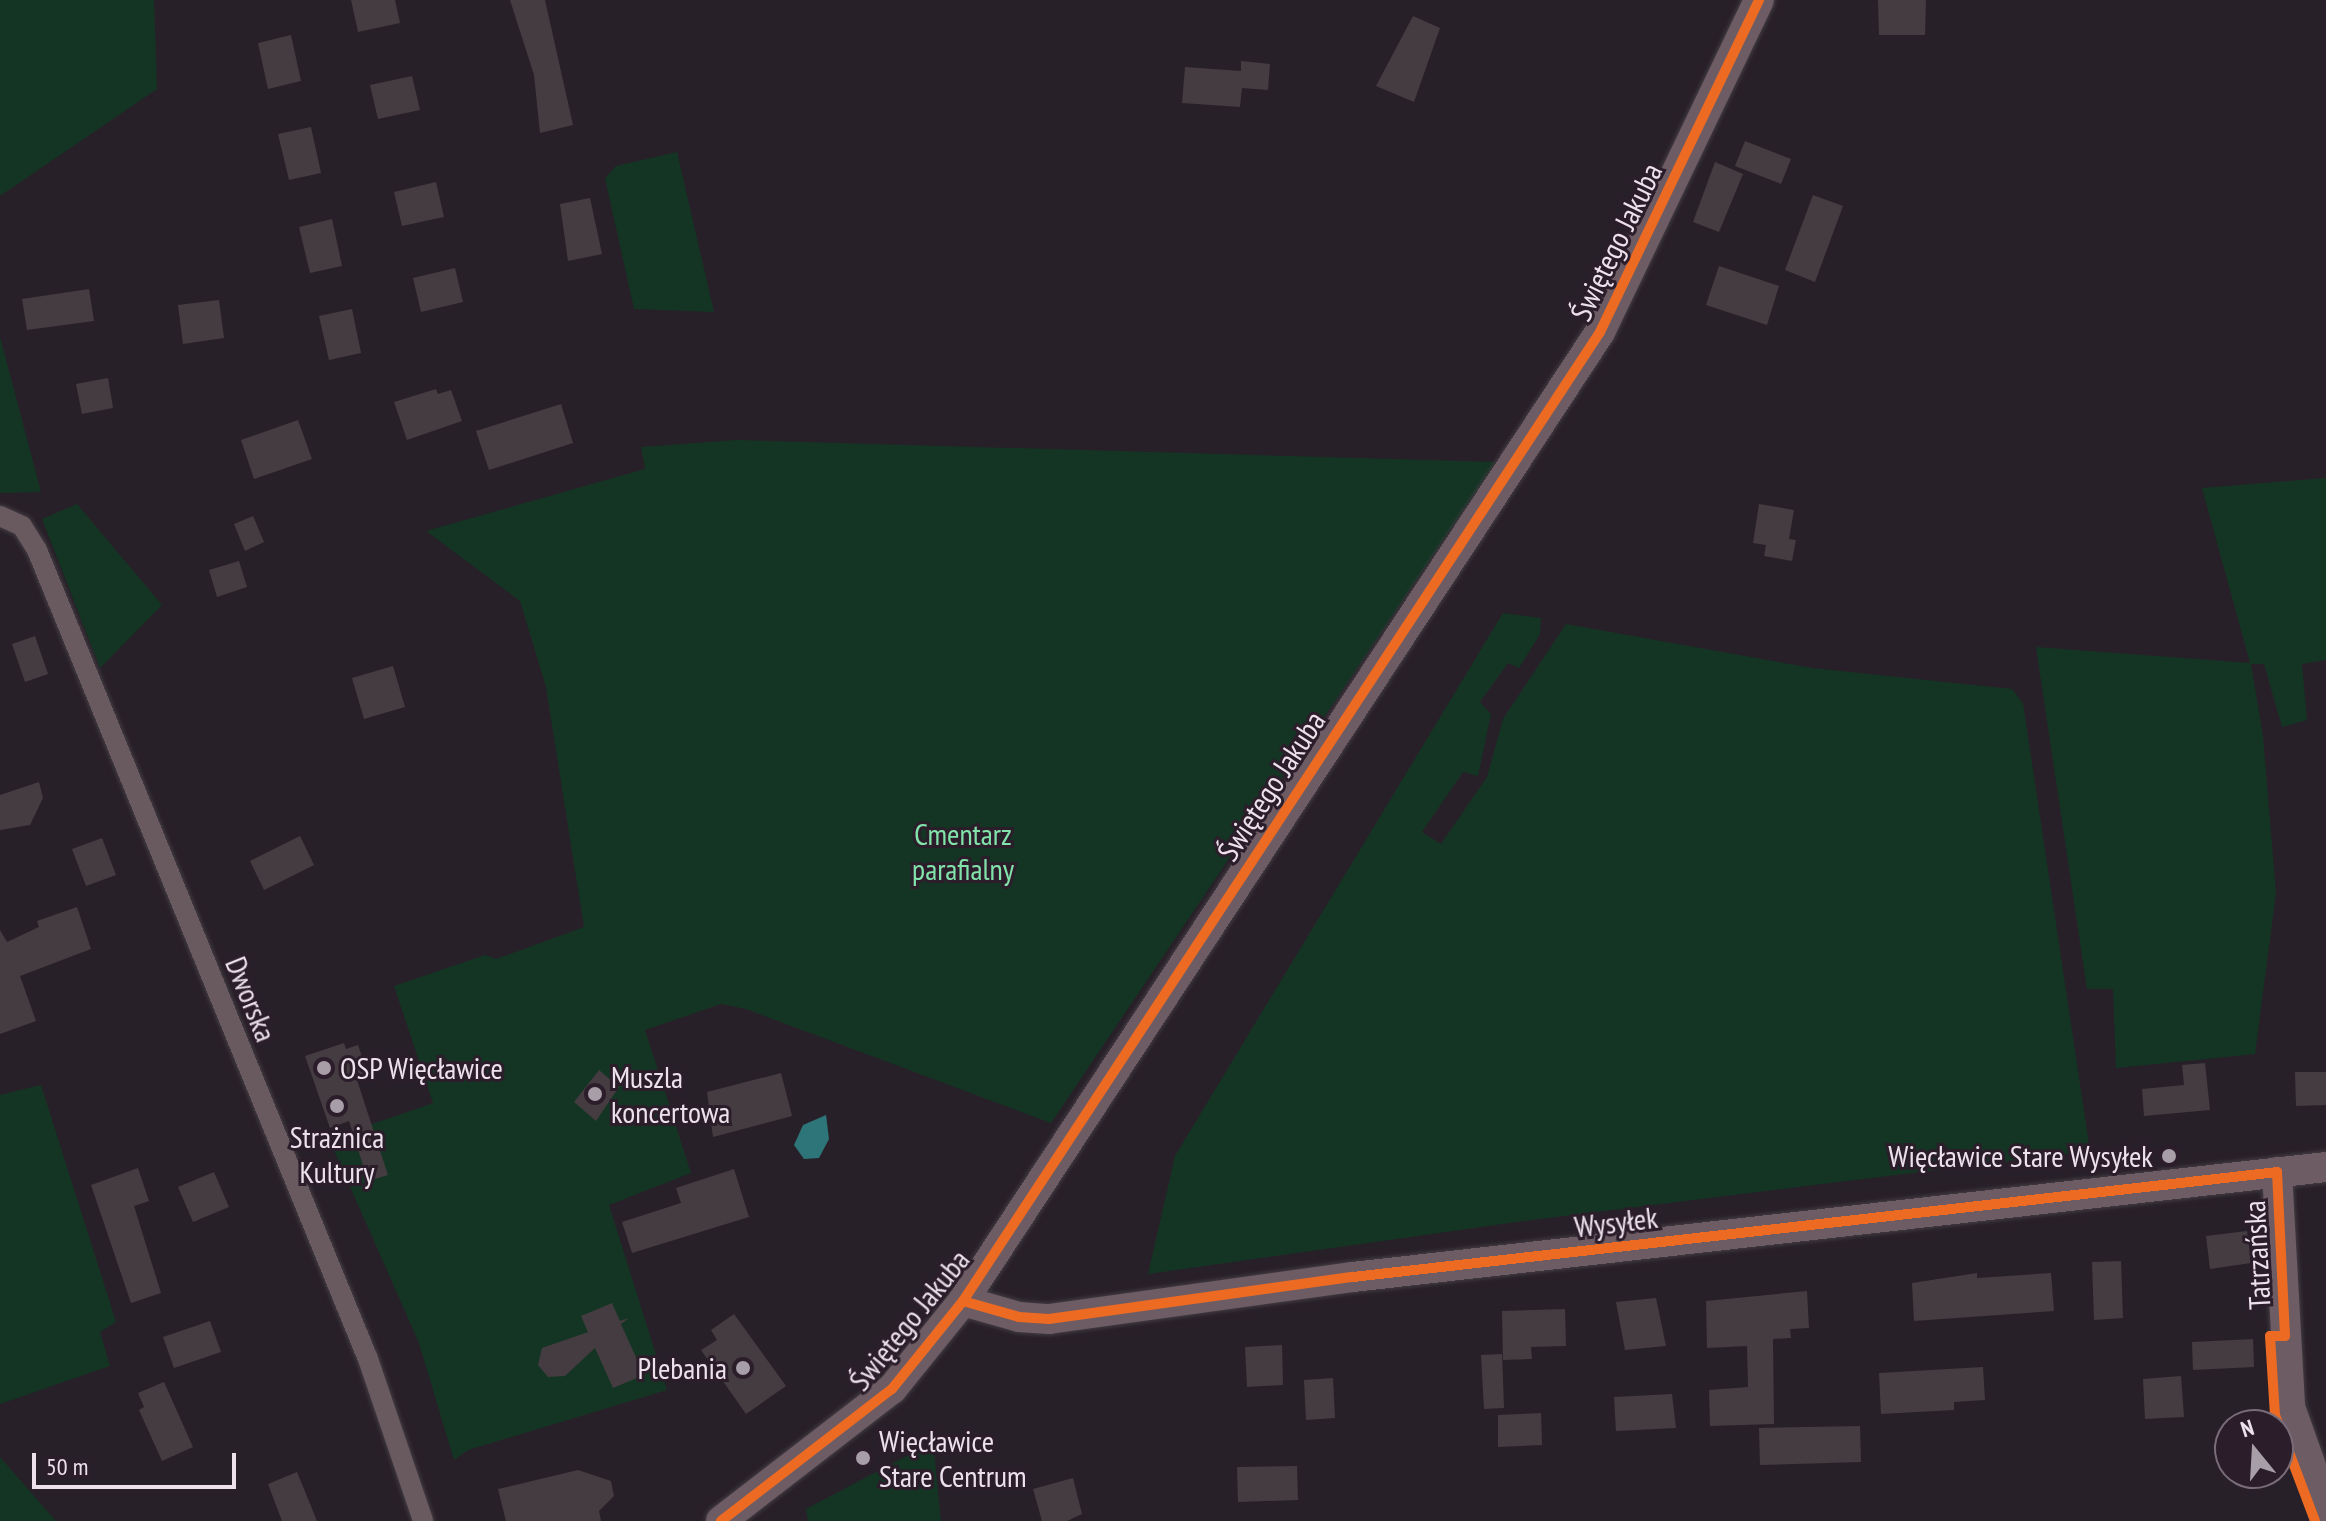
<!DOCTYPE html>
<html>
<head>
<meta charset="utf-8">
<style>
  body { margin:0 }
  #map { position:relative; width:2326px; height:1521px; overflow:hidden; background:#282028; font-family:"PT Sans Narrow",sans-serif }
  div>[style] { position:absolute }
  .green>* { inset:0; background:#143524 }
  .water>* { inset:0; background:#2e7579 }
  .building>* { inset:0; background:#443c41 }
  .roads { filter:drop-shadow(0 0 2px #433c43) drop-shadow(0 0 2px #433c43) }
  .street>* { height:20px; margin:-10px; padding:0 10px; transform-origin:10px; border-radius:10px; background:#695a5f }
  .secondary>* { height:30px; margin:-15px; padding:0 15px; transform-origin:15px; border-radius:15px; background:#6d5c64 }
  .cycleway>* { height:10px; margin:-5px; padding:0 5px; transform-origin:5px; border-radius:5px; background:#ed6a23 }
  .dots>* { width:22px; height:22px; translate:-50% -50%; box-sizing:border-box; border:4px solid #2c1d2b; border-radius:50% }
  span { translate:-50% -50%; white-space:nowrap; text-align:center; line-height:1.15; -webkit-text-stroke:6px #2c1d2b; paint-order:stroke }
  .street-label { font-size:30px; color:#ede2ec }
  .park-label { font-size:30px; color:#81e3aa }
  .poi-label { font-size:30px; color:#ede2ec }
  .left { translate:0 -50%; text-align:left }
  .right { translate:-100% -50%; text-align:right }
  .north { position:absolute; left:2214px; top:1409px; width:80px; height:80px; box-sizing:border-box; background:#2c1d2b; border:2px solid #796c78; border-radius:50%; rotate:342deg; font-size:22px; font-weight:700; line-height:32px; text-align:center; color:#ede2ec }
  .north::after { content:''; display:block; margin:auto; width:28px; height:36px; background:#a89ea7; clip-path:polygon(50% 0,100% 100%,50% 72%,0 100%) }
  .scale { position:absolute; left:32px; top:1453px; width:204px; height:36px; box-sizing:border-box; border:4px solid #ede2ec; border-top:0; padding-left:10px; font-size:24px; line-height:28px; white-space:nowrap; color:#ede2ec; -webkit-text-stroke:6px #2c1d2b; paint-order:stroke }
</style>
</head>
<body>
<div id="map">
  <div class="green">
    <i style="clip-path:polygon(0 0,154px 0,157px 89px,0 196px)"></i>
    <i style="clip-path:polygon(677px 152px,714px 312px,634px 309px,605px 178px,616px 166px)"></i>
    <i style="clip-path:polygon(0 337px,41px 492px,0 493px)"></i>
    <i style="clip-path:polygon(737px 440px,1496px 462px,1051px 1123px,746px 1009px,721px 1004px,645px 1030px,691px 1173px,609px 1205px,667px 1390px,468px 1450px,454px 1460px,419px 1343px,329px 1139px,433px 1103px,394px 986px,485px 955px,496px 959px,584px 927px,546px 687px,520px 601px,426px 531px,645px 469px,641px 447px)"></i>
    <i style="clip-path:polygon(2326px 478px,2326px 660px,2302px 664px,2307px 720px,2282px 727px,2264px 664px,2251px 664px,2263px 736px,2276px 893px,2255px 1054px,2116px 1068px,2113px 989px,2087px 989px,2036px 647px,2250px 663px,2202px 488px)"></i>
    <i style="clip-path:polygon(77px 504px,162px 605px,100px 668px,42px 519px)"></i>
    <i style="clip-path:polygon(1503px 613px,1541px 618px,1540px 634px,1519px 668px,1508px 663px,1480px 702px,1491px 714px,1478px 776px,1463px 772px,1422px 832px,1441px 844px,1487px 777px,1503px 719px,1566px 624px,1812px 668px,2012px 689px,2023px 703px,2090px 1151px,1524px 1221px,1148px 1274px,1175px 1156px)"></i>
    <i style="clip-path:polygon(41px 1085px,116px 1322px,100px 1332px,110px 1366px,0 1404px,0 1095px)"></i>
    <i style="clip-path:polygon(933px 1442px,941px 1521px,808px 1521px,806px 1509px)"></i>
    <i style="clip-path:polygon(0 1457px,56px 1521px,0 1521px)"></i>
  </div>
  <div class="water">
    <i style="clip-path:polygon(826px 1115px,829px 1139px,819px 1158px,804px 1159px,794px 1145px,803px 1125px)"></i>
  </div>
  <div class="building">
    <i style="clip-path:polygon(351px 0,395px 0,400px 23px,358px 32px)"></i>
    <i style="clip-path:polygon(510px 0,545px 0,573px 125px,540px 133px,534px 75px)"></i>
    <i style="clip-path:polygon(1878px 0,1926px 0,1925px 35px,1879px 35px)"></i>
    <i style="clip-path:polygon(1413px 16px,1440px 28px,1414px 102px,1376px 86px)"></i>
    <i style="clip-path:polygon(291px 35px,301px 81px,268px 89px,258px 43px)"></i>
    <i style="clip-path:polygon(1241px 61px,1270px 64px,1268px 90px,1242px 88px,1240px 107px,1182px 103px,1185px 67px,1241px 71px)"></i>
    <i style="clip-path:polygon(412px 76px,420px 110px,378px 119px,370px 85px)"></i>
    <i style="clip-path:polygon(311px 127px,321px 173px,289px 180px,278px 134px)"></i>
    <i style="clip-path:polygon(1745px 141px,1791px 159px,1781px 184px,1735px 166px)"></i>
    <i style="clip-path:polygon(1715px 162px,1743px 174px,1719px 232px,1693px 222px)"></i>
    <i style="clip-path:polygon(436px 182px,444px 217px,402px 226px,394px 192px)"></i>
    <i style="clip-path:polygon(1813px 195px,1843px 206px,1815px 282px,1785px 270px)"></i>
    <i style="clip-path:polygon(590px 198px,602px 254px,568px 261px,560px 204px)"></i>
    <i style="clip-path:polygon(332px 219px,342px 266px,310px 273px,299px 227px)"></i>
    <i style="clip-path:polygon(1719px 266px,1779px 286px,1767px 325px,1706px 305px)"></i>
    <i style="clip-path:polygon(455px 268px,463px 302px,421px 312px,413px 278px)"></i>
    <i style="clip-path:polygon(89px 289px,94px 321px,27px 330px,22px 299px)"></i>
    <i style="clip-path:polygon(219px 300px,224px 338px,183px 344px,178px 305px)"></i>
    <i style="clip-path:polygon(352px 309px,361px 353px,329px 360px,319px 316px)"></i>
    <i style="clip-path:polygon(108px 378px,113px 408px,82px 414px,76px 384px)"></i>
    <i style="clip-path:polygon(436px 389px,438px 394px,451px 390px,462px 421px,407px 440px,394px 402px)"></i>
    <i style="clip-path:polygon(561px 404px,573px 443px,489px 470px,476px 431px)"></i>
    <i style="clip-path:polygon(298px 420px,312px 459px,254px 479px,241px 440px)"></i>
    <i style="clip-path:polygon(1759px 504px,1794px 510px,1789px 539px,1796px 540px,1792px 561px,1764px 556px,1766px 545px,1753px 543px)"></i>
    <i style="clip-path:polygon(253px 516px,264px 542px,245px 551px,234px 524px)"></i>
    <i style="clip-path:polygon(239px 561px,247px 587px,217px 597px,209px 570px)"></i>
    <i style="clip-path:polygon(35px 636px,48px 674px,25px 682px,12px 644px)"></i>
    <i style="clip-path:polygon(393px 666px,405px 707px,364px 719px,352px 678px)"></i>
    <i style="clip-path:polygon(39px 782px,43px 798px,30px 825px,0 830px,0 795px)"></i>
    <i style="clip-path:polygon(300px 836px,314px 865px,264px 890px,250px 861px)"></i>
    <i style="clip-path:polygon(102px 838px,116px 875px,86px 886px,72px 849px)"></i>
    <i style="clip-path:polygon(77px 907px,91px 949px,20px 976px,36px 1021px,0 1034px,0 930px,7px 942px,39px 927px,37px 921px)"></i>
    <i style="clip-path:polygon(344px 1043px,346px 1049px,358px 1045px,369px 1077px,357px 1080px,388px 1175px,368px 1181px,349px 1121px,330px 1128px,305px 1056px)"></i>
    <i style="clip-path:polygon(2205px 1063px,2210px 1110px,2144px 1116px,2142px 1089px,2184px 1085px,2182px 1065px)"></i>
    <i style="clip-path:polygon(599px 1070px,619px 1087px,596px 1121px,574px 1102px)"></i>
    <i style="clip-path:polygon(2295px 1072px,2326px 1072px,2326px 1105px,2296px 1106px)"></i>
    <i style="clip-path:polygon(781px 1073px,792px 1116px,713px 1137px,707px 1092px)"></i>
    <i style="clip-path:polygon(138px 1168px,149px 1201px,134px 1206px,161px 1293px,131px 1303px,91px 1185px)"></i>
    <i style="clip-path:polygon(734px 1169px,749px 1217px,632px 1253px,622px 1222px,681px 1203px,676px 1188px)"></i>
    <i style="clip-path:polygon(214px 1172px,229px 1207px,193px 1222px,178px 1187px)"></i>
    <i style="clip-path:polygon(2247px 1231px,2251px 1263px,2210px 1269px,2206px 1236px)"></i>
    <i style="clip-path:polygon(2121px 1261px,2123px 1318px,2094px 1320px,2092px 1262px)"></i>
    <i style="clip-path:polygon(1977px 1273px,1977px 1278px,2051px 1273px,2054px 1311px,1914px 1321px,1912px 1283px)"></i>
    <i style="clip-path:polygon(1807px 1291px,1809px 1328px,1790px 1329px,1791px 1338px,1773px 1339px,1774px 1424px,1710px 1426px,1709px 1390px,1748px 1387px,1747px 1346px,1707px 1348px,1706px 1301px)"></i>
    <i style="clip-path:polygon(1656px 1298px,1666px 1346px,1625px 1350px,1616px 1302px)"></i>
    <i style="clip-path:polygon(612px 1303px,620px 1321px,629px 1318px,621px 1324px,644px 1375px,613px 1388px,595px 1348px,565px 1376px,548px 1377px,538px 1365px,542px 1348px,588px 1332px,581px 1316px)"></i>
    <i style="clip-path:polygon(1565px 1309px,1566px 1346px,1531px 1347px,1532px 1359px,1503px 1360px,1502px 1311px)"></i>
    <i style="clip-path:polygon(734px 1314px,786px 1386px,746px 1414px,701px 1350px,717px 1340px,711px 1330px)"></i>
    <i style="clip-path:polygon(210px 1321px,221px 1352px,174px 1368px,163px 1337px)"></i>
    <i style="clip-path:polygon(2253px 1339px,2254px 1367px,2193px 1370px,2192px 1342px)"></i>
    <i style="clip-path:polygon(1282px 1345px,1283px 1385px,1247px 1387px,1245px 1347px)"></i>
    <i style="clip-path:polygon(1502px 1354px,1504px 1408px,1484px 1409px,1481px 1355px)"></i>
    <i style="clip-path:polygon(1983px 1367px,1985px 1400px,1954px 1402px,1954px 1410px,1881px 1414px,1879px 1373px)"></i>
    <i style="clip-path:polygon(2181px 1376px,2184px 1417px,2145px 1419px,2143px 1379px)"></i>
    <i style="clip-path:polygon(1333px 1378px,1335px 1418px,1306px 1420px,1304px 1380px)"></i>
    <i style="clip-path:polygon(164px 1382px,193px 1447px,162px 1461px,139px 1410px,144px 1407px,138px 1393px)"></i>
    <i style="clip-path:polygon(1672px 1394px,1676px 1428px,1616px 1431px,1614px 1397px)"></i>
    <i style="clip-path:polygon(1541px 1413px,1542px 1445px,1498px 1447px,1498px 1415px)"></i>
    <i style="clip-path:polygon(1860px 1426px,1861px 1462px,1760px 1465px,1759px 1428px)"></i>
    <i style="clip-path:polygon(1297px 1466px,1298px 1500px,1238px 1502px,1237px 1467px)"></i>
    <i style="clip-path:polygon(578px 1470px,611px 1481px,614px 1496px,599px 1511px,601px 1521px,506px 1521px,498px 1489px)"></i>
    <i style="clip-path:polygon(297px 1472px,317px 1521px,282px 1521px,268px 1484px)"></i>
    <i style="clip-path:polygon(1073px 1478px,1082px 1514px,1067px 1521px,1042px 1521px,1033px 1489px)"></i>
  </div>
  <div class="roads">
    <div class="street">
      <i style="left:0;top:516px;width:24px;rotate:24deg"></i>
      <i style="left:22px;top:526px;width:28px;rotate:58deg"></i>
      <i style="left:37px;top:550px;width:874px;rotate:67.75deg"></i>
      <i style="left:368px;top:1359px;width:171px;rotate:71.2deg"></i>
    </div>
    <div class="secondary">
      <i style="left:2277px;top:1172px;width:235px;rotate:86.8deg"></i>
      <i style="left:2290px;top:1407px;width:107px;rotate:70.4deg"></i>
      <i style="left:963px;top:1301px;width:58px;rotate:15.9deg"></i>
      <i style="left:1019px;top:1317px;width:30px;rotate:4deg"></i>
      <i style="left:1049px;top:1319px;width:307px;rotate:-7.9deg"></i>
      <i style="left:1353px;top:1277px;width:979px;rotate:-6.45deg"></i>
      <i style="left:721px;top:1521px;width:216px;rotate:-37.7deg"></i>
      <i style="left:892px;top:1389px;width:113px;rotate:-51.1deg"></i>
      <i style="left:963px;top:1301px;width:1160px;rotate:-56.68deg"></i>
      <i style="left:1600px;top:332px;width:368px;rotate:-64.4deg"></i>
    </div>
  </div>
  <div class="cycleway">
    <i style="left:963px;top:1301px;width:58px;rotate:15.9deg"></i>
    <i style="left:1019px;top:1317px;width:30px;rotate:4deg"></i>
    <i style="left:1049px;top:1319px;width:307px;rotate:-7.9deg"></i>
    <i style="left:1353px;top:1277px;width:930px;rotate:-6.48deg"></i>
    <i style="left:2277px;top:1172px;width:164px;rotate:87.2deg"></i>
    <i style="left:2285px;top:1336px;width:15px;rotate:180deg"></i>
    <i style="left:2270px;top:1336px;width:79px;rotate:86.4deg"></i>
    <i style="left:2275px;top:1415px;width:113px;rotate:69.3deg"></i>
    <i style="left:721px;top:1521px;width:216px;rotate:-37.7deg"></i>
    <i style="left:892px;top:1389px;width:113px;rotate:-51.1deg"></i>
    <i style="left:963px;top:1301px;width:1160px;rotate:-56.68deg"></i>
    <i style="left:1600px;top:332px;width:368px;rotate:-64.4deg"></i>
  </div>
  <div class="dots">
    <i style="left:324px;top:1068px;background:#a89ea7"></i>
    <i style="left:595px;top:1094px;background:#a89ea7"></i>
    <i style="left:337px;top:1106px;background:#a89ea7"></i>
    <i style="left:2169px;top:1156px;background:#a89ea7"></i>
    <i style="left:743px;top:1368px;background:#a89ea7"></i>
    <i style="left:863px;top:1458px;background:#a89ea7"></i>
  </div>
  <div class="street-label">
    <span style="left:1616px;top:242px;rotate:-64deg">Świętego Jakuba</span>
    <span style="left:1271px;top:786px;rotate:-57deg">Świętego Jakuba</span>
    <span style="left:251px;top:999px;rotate:68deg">Dworska</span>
    <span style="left:1616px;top:1222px;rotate:-7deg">Wysyłek</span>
    <span style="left:2257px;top:1255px;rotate:-93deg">Tatrzańska</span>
    <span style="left:909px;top:1320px;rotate:-51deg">Świętego Jakuba</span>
  </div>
  <div class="park-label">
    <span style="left:963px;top:851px">Cmentarz<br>parafialny</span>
  </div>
  <div class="poi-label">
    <span class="left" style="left:340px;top:1068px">OSP Więcławice</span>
    <span class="left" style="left:611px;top:1094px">Muszla<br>koncertowa</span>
    <span style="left:337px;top:1154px">Strażnica<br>Kultury</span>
    <span class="right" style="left:2153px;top:1156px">Więcławice Stare Wysyłek</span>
    <span class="right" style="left:727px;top:1368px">Plebania</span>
    <span class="left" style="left:879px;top:1458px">Więcławice<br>Stare Centrum</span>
  </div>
  <div class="north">N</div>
  <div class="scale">50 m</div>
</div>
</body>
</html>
